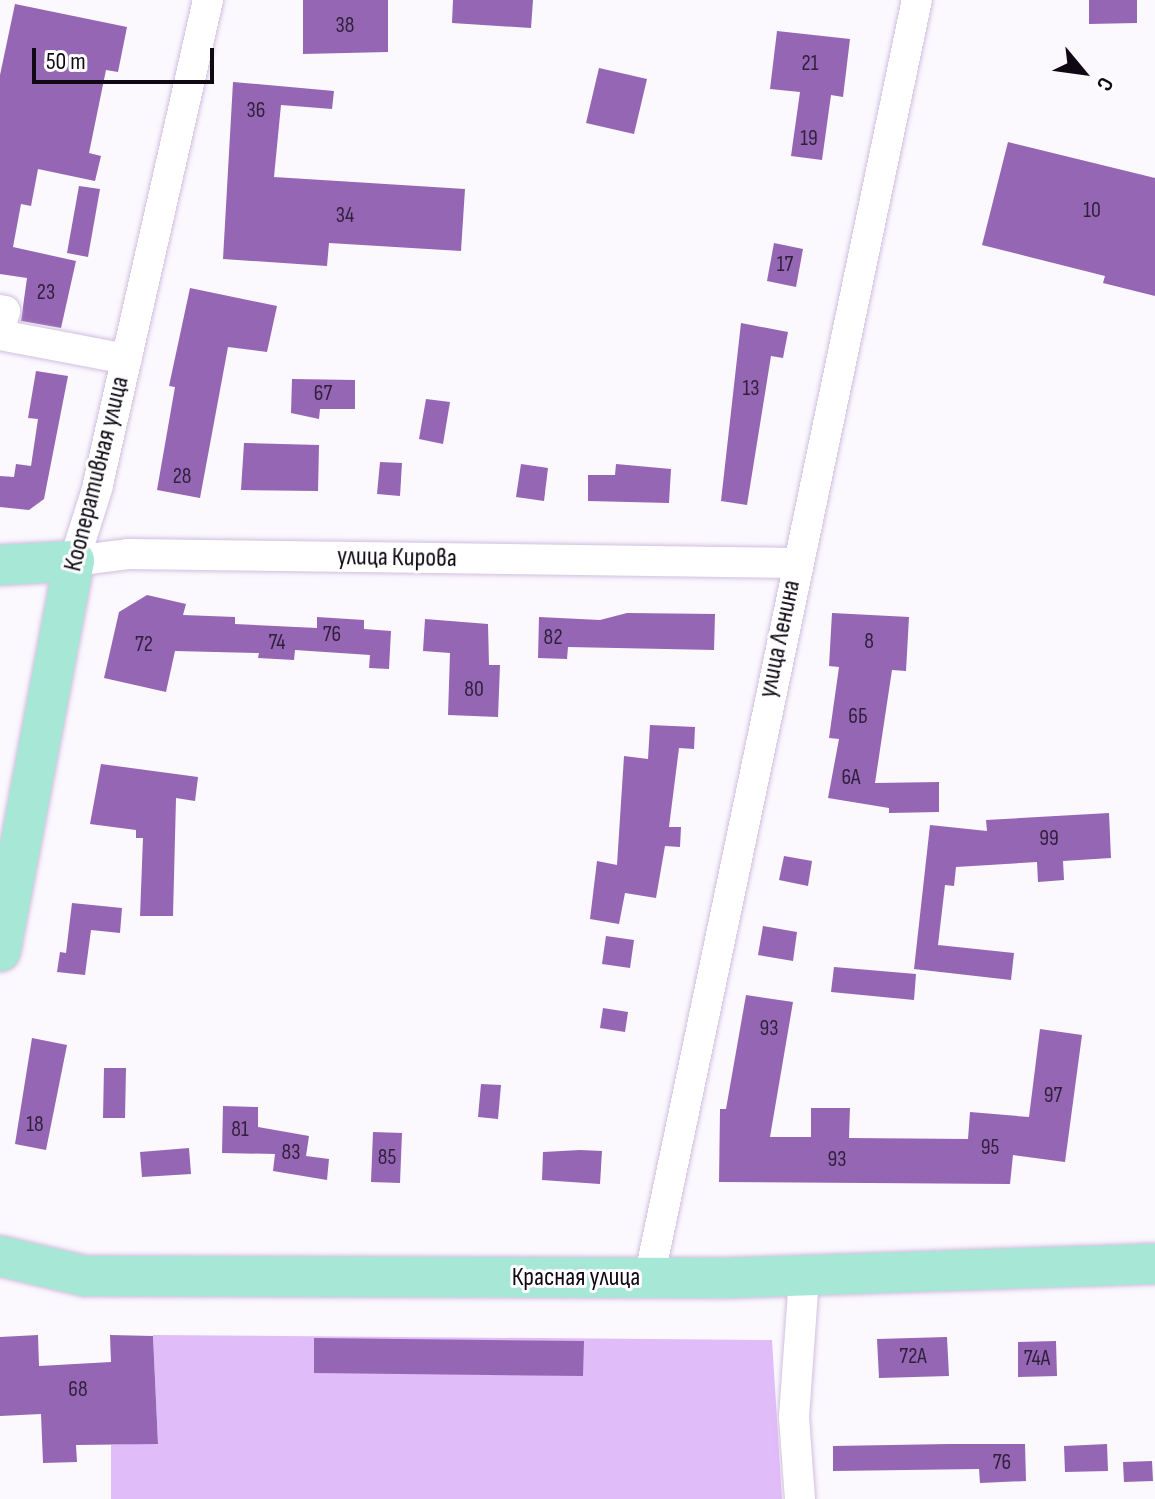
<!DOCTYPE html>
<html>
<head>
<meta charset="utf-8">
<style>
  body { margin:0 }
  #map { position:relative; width:1155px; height:1499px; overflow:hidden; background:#fbf8fe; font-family:"Sofia Sans Condensed",sans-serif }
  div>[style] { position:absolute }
  .green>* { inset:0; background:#e0bcf9 }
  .building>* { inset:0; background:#9566b4 }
  .roads { filter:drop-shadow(0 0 2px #d1bfde) drop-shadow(0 0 2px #d1bfde) }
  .minor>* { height:30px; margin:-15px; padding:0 15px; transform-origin:15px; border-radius:15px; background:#fff }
  .major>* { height:40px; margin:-20px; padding:0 20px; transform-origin:20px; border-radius:20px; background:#a7e7d6 }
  span { translate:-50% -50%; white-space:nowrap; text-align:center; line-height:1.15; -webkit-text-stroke:6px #fff; paint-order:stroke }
  .number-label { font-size:22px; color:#31203c }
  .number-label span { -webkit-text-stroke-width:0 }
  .street-label { font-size:26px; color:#100914 }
  .north { position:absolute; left:1043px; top:32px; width:80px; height:80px; -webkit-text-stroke:6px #fff; paint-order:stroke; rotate:119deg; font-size:22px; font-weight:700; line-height:32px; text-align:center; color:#100914 }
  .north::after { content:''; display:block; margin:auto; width:28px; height:36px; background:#100914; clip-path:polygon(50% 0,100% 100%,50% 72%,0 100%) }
  .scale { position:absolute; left:32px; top:48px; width:182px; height:36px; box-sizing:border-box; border:4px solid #100914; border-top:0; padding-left:10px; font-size:24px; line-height:28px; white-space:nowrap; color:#100914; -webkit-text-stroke:6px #fff; paint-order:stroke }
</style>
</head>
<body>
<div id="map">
  <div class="green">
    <i style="clip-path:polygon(153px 1335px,772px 1340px,782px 1499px,111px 1499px,111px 1445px,158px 1443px)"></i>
  </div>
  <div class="building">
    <i style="clip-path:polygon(303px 0,388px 0,388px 52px,303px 54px)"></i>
    <i style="clip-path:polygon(453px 0,533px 0,531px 28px,452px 23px)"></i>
    <i style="clip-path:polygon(1089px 0,1137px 0,1137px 23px,1089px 24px)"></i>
    <i style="clip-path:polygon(15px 4px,127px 27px,118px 72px,106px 70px,89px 153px,101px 156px,95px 181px,38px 169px,31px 206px,21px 204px,13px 247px,76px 261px,61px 328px,21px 321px,27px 278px,0 274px,0 75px)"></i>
    <i style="clip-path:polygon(777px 31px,850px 39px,843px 97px,831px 95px,822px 160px,791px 156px,800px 92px,770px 89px)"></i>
    <i style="clip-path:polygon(599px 68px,647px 79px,634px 134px,586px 123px)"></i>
    <i style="clip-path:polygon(233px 82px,334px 91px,332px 109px,281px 105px,274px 177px,465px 189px,461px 251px,329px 243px,327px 266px,223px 259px)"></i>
    <i style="clip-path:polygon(1008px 142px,1155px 178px,1155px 296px,1103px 283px,1105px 276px,982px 245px)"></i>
    <i style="clip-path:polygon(79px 186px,100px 189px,88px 257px,67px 253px)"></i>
    <i style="clip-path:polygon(774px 243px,803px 249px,796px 287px,767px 281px)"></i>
    <i style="clip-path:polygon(190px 288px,277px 306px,267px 352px,228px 347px,200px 498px,157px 490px,175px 387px,169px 386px)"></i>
    <i style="clip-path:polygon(741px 323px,788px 332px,783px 358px,771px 356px,747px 505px,721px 501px)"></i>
    <i style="clip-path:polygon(36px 371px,68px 376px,44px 499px,29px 510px,0 507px,0 476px,14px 477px,16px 464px,31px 466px,38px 419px,28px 418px)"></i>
    <i style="clip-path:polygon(292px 379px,355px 380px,355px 409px,320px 409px,319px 419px,291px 413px)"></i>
    <i style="clip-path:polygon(426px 399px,450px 402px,443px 444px,419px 439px)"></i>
    <i style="clip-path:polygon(244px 443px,319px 445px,318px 491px,241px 490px)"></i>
    <i style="clip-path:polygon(380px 462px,402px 463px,400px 496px,377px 494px)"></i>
    <i style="clip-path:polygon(521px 464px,548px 468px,544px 501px,516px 497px)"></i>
    <i style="clip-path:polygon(616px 464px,671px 469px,669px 503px,588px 501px,588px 475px,615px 475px)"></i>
    <i style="clip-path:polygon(147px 595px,186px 604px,183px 615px,235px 617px,235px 624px,317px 628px,317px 617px,364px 620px,364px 629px,391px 631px,389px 669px,369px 668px,370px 655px,295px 650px,294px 660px,258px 658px,259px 653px,175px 651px,166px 692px,104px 678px,119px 612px)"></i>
    <i style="clip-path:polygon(627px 613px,715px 614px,714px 650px,568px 647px,567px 659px,538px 658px,539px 617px,600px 620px)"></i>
    <i style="clip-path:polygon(832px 613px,909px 617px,906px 671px,892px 670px,875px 783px,939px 782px,939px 812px,889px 813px,889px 808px,828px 798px,839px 739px,829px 738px,839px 667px,829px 666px)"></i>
    <i style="clip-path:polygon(425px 619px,488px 624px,489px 665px,500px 665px,498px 717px,448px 715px,450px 653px,423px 651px)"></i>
    <i style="clip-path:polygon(650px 725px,695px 727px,694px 749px,679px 748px,669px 827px,681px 827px,680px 847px,665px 846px,656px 898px,625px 893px,619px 924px,590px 919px,597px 861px,617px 865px,624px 756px,648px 759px)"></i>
    <i style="clip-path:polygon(101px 764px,198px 777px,195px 801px,176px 798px,173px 916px,140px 916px,143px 838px,136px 838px,136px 830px,90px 824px)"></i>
    <i style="clip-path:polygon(1109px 813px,1111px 858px,1063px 861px,1064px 880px,1038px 882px,1037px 862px,956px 867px,954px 886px,945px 885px,938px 945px,1014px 953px,1011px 980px,914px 969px,930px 825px,987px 831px,986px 820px)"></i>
    <i style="clip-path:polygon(784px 856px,812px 861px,808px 886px,779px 880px)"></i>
    <i style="clip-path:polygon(72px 903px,122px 908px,120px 933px,91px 930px,85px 975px,57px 972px,60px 952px,66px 953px)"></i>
    <i style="clip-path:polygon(763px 926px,797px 932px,793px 961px,758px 955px)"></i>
    <i style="clip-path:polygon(606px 936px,634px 940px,630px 968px,602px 964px)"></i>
    <i style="clip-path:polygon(834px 967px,916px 974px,914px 1000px,831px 992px)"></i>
    <i style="clip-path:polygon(746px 995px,793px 1002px,770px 1137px,811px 1137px,811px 1108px,850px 1108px,849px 1138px,968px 1139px,970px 1112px,1029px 1117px,1040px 1029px,1082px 1035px,1065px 1162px,1013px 1155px,1010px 1184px,719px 1182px,720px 1109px,726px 1109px)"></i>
    <i style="clip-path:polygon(603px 1008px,628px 1012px,625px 1032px,600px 1028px)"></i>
    <i style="clip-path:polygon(32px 1038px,67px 1045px,46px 1150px,15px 1144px)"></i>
    <i style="clip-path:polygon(104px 1068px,126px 1068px,125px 1118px,103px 1118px)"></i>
    <i style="clip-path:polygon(481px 1084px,501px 1085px,498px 1119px,478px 1117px)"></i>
    <i style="clip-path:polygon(223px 1106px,258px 1107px,258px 1127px,309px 1136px,306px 1156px,329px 1159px,327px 1180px,273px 1171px,275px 1154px,222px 1153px)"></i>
    <i style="clip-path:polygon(373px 1132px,402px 1133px,400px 1183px,371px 1182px)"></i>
    <i style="clip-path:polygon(189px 1148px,191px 1174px,142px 1177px,140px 1152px)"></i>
    <i style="clip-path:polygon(580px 1150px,602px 1151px,600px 1184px,542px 1180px,543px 1152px)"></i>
    <i style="clip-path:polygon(38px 1335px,39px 1366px,111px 1362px,110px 1335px,153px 1336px,158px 1444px,76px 1445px,77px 1462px,43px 1463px,41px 1414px,0 1416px,0 1337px)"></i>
    <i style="clip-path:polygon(947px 1337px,949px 1376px,879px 1378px,877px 1339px)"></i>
    <i style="clip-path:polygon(314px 1338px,584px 1341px,583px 1376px,314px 1373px)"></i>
    <i style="clip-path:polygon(1056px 1341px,1057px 1376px,1018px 1377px,1018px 1342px)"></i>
    <i style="clip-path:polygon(949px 1444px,1025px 1444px,1026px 1481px,980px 1483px,979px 1469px,833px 1471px,833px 1446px)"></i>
    <i style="clip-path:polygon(1107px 1444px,1108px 1471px,1065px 1472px,1064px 1446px)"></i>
    <i style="clip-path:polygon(1152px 1461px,1153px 1481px,1124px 1482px,1123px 1462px)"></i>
  </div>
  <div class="roads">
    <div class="minor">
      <i style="left:208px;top:0;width:498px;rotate:102.8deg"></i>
      <i style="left:98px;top:486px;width:79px;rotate:107.7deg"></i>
      <i style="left:74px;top:561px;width:54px;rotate:-7.4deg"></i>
      <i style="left:128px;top:554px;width:668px;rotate:0.77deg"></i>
      <i style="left:0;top:310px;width:5px;rotate:11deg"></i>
      <i style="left:5px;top:311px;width:20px;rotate:105deg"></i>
      <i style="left:0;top:335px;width:129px;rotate:10.7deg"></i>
      <i style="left:649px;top:1279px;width:1307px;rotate:-78.17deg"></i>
      <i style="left:800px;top:1499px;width:82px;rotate:-94.2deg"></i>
      <i style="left:794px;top:1417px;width:141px;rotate:-85.9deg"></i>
    </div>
    <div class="major">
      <i style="left:0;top:565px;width:74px;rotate:-3.1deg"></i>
      <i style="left:74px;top:561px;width:397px;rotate:100.7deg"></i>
      <i style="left:0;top:1256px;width:87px;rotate:13.2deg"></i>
      <i style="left:85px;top:1276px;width:642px;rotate:0.18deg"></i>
      <i style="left:727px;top:1278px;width:428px;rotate:-1.9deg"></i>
    </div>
  </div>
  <div class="number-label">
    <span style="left:345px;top:26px">38</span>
    <span style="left:810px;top:64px">21</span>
    <span style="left:256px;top:111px">36</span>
    <span style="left:809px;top:139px">19</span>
    <span style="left:1092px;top:211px">10</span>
    <span style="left:345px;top:216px">34</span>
    <span style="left:785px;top:265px">17</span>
    <span style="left:46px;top:293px">23</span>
    <span style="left:751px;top:389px">13</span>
    <span style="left:323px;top:394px">67</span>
    <span style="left:182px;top:477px">28</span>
    <span style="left:332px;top:635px">76</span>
    <span style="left:553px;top:638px">82</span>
    <span style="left:869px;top:642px">8</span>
    <span style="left:277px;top:643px">74</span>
    <span style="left:144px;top:645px">72</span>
    <span style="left:474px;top:690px">80</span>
    <span style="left:858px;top:717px">6Б</span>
    <span style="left:851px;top:778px">6А</span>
    <span style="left:1049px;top:839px">99</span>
    <span style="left:769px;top:1029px">93</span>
    <span style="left:1053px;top:1096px">97</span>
    <span style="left:35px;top:1125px">18</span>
    <span style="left:240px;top:1130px">81</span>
    <span style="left:990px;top:1148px">95</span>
    <span style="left:291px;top:1153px">83</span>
    <span style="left:387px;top:1158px">85</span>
    <span style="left:837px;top:1160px">93</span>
    <span style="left:913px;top:1357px">72А</span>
    <span style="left:1037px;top:1359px">74А</span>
    <span style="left:78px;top:1390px">68</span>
    <span style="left:1002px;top:1463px">76</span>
  </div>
  <div class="street-label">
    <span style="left:97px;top:474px;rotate:-76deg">Кооперативная улица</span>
    <span style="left:397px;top:558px;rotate:1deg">улица Кирова</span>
    <span style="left:780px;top:639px;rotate:-78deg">улица Ленина</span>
    <span style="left:576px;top:1278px">Красная улица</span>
  </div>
  <div class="north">С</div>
  <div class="scale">50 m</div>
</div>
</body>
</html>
